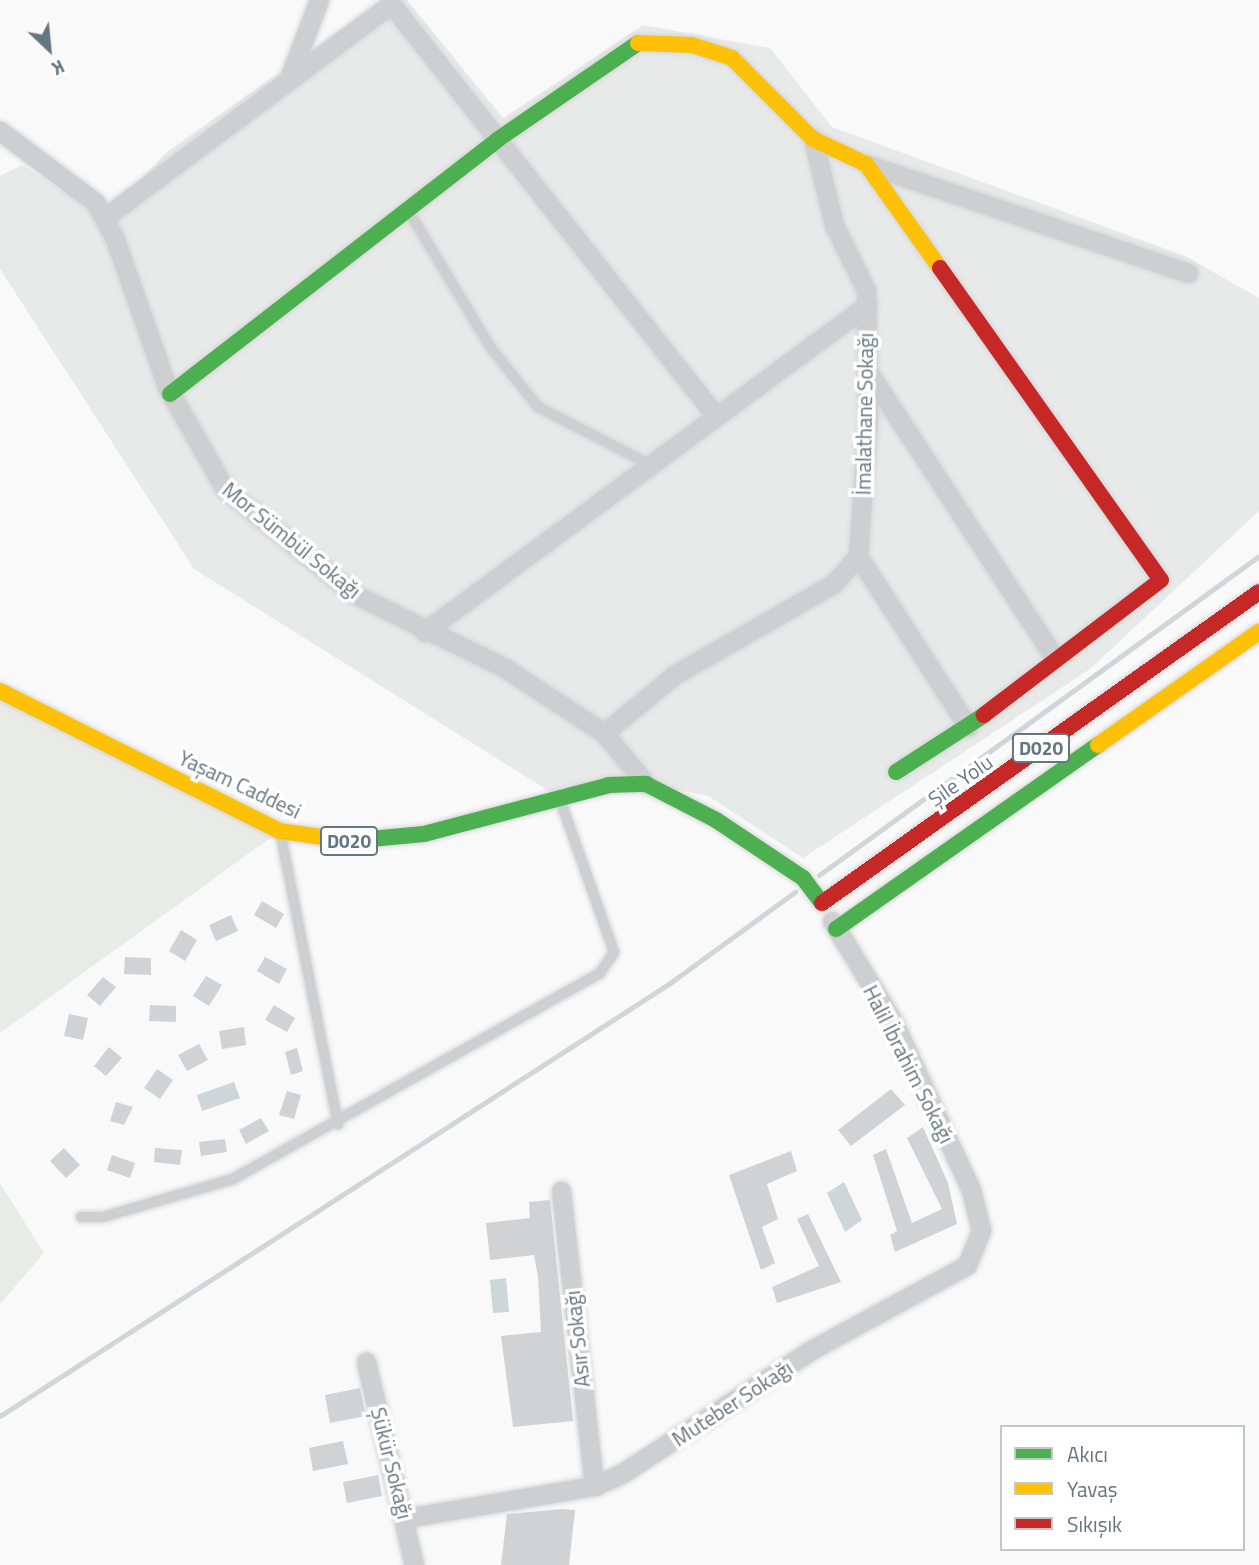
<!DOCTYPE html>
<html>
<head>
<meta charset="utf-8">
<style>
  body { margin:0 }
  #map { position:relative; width:1259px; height:1565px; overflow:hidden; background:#f9f9f9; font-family:"Titillium Web",sans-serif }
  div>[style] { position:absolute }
  .built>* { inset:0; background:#e8e9e9 }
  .green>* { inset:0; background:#e8ebe6 }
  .water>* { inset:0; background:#ced6d9 }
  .stream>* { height:5px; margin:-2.5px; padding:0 2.5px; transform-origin:2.5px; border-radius:2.5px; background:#ced6d9 }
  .building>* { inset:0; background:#d0d2d3 }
  .roads { filter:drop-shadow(0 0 2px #d5d6d7) drop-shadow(0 0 2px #d5d6d7) }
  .lane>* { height:10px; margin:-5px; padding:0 5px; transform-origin:5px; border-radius:5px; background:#cecfd0 }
  .street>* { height:19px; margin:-9.5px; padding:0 9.5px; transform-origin:9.5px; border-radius:9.5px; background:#cecfd0 }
  .fast>* { height:16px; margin:-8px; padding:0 8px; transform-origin:8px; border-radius:8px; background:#4caf50 }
  .slow>* { height:16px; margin:-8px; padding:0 8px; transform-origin:8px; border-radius:8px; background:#ffc107 }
  .jam>* { height:16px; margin:-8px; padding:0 8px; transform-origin:8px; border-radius:8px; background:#c62828 }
  span { translate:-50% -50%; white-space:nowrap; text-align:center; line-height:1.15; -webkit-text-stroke:7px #fff; paint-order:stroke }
  .shield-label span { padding:2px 5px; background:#fff; border:2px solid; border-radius:5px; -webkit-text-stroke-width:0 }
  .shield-label { font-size:19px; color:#657683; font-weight:700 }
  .street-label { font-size:21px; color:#657683 }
  .legend { position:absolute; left:1000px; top:1425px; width:245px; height:126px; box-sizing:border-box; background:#fff; border:2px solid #c1c8cd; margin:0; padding:9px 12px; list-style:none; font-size:21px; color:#657683 }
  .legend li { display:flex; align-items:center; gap:14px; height:35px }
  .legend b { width:35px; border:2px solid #c1c8cd }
  .north { position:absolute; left:14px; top:14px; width:70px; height:70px; -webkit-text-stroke:5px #fff; paint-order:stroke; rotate:154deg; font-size:19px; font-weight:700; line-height:28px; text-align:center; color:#657683 }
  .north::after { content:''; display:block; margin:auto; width:24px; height:32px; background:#657683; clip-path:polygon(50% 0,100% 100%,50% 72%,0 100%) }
</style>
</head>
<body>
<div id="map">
  <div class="built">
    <i style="clip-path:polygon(382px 0,407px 0,503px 118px,643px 25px,770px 48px,832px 127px,1185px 256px,1259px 298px,1259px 511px,1090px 669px,803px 858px,708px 796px,646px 783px,560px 798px,194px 569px,0 269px,0 176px,22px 165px,104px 218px,167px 152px)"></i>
  </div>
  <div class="green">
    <i style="clip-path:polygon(0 689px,280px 831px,0 1033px)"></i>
    <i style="clip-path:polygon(0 1183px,44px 1253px,0 1304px)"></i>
  </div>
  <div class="water">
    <i style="clip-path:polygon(234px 1082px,240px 1098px,202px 1111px,197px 1095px)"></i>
    <i style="clip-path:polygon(844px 1182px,862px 1220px,845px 1232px,827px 1193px)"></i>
    <i style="clip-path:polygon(506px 1278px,509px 1312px,493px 1313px,490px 1280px)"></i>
  </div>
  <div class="stream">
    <i style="left:819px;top:875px;width:543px;rotate:-35.94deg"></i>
    <i style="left:0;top:1416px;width:798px;rotate:-32.87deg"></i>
    <i style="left:670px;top:983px;width:155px;rotate:-36.1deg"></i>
  </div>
  <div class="building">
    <i style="clip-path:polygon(262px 901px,284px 914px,276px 928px,254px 915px)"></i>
    <i style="clip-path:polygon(231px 915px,238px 931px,216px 941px,209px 925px)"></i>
    <i style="clip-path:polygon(181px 930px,197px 940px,185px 961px,169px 951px)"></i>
    <i style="clip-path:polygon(125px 957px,151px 958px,151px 975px,124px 974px)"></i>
    <i style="clip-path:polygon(265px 957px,287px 969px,279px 984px,257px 971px)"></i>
    <i style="clip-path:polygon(206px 976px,222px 985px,209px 1006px,193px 996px)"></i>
    <i style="clip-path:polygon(103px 977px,116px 987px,100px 1006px,87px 995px)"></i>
    <i style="clip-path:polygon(150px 1005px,176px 1006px,176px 1022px,149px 1021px)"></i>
    <i style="clip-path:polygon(274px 1005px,295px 1018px,287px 1032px,265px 1020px)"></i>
    <i style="clip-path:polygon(69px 1014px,88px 1018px,83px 1040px,64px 1036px)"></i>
    <i style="clip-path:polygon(244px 1027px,246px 1045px,222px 1049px,219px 1031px)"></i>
    <i style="clip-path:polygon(199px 1044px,208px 1060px,187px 1071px,178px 1055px)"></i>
    <i style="clip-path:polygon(109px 1047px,122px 1058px,106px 1076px,94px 1066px)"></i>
    <i style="clip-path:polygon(297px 1048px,303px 1071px,291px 1075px,285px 1052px)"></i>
    <i style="clip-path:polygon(157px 1069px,173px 1080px,160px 1099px,144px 1088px)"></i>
    <i style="clip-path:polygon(891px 1089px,905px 1105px,851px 1146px,838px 1130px)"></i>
    <i style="clip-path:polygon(287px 1091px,301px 1095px,294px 1119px,279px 1115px)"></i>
    <i style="clip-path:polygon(116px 1102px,133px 1107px,124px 1125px,110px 1121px)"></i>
    <i style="clip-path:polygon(261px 1118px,269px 1131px,246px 1144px,239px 1130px)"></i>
    <i style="clip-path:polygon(923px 1127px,948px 1183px,957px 1224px,895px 1252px,890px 1235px,897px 1231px,873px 1155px,886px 1149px,912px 1223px,942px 1209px,907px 1138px)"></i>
    <i style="clip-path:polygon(225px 1139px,227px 1152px,201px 1156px,199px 1142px)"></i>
    <i style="clip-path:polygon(64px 1148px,80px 1165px,66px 1178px,50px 1161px)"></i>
    <i style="clip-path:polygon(155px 1148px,182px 1150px,180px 1165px,154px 1162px)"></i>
    <i style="clip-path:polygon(791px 1151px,797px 1171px,767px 1184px,778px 1219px,762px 1227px,775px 1263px,761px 1270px,729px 1175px)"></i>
    <i style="clip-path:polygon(112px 1155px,135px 1163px,130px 1178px,107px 1170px)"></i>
    <i style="clip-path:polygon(550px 1200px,573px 1421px,513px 1427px,501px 1336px,541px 1332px,538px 1277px,534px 1255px,490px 1260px,486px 1223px,530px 1218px,529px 1202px)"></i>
    <i style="clip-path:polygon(808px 1214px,841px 1282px,777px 1303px,772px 1287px,819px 1266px,797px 1219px)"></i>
    <i style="clip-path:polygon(360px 1388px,366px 1416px,330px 1423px,325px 1395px)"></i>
    <i style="clip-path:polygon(343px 1441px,348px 1464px,313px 1471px,309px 1448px)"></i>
    <i style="clip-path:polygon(378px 1475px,382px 1496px,347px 1503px,343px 1482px)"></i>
    <i style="clip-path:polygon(563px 1509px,575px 1510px,569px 1565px,501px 1565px,507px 1514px)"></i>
  </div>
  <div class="roads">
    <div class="lane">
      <i style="left:408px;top:210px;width:161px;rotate:59deg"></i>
      <i style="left:491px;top:348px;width:75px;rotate:51.5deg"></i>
      <i style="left:538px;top:407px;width:125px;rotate:27.2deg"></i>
      <i style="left:281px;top:836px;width:294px;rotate:78.8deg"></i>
      <i style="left:81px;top:1217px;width:22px"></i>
      <i style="left:103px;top:1217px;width:135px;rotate:-16.3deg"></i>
      <i style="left:233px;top:1179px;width:421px;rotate:-29.3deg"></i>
      <i style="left:600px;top:973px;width:25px;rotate:-56deg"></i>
      <i style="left:614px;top:952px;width:159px;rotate:-109.5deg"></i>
    </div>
    <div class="street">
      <i style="left:288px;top:81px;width:87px;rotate:-69.1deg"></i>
      <i style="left:0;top:131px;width:119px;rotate:36.8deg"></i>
      <i style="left:95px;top:202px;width:42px;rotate:61.6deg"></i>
      <i style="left:115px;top:239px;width:157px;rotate:70.6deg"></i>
      <i style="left:167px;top:387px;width:117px;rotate:60.4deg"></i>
      <i style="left:225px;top:489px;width:166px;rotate:39.1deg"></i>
      <i style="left:354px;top:594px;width:168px;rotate:26.1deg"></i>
      <i style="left:505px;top:668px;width:118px;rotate:33.3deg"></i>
      <i style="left:604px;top:733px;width:66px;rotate:50.5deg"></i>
      <i style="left:866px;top:164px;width:340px;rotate:18.7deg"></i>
      <i style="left:104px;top:218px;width:358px;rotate:-36.7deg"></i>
      <i style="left:391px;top:4px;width:523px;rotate:51.75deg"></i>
      <i style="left:865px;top:367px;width:348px;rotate:56.9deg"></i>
      <i style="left:858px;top:556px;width:203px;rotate:57.2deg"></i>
      <i style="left:424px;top:632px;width:551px;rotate:-36.43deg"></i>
      <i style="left:604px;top:733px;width:91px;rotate:-39.6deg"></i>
      <i style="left:674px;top:675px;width:183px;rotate:-29.8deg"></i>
      <i style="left:833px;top:584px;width:38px;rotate:-48deg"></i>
      <i style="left:858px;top:556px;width:140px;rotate:-85.9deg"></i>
      <i style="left:868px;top:416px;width:126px;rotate:-90.9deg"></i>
      <i style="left:866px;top:290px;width:72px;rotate:-116.2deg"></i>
      <i style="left:834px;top:225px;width:89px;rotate:-103.7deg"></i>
      <i style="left:561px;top:1191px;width:297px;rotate:83.6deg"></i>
      <i style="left:366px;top:1362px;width:209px;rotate:76.7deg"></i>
      <i style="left:406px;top:1518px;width:191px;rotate:-9.7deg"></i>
      <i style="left:594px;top:1486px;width:30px;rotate:-24deg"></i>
      <i style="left:621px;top:1474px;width:229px;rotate:-33.1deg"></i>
      <i style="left:813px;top:1349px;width:175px;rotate:-28.6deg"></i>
      <i style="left:967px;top:1265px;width:38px;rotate:-68deg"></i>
      <i style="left:981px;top:1230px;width:41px;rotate:-104deg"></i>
      <i style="left:971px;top:1190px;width:186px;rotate:-114.8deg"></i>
      <i style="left:893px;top:1021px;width:117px;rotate:-121.4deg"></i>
    </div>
    <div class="fast">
      <i style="left:170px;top:394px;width:414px;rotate:-37.8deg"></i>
      <i style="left:497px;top:140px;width:171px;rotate:-34.5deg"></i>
      <i style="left:896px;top:772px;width:105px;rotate:-32.9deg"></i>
      <i style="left:349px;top:841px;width:75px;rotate:-5.3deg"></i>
      <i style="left:424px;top:834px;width:191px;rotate:-14.8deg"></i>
      <i style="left:609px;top:785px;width:37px;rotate:-2deg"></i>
      <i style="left:646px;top:784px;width:79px;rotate:27.2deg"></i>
      <i style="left:716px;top:820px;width:105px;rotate:33.7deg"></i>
      <i style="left:803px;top:878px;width:31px;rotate:53deg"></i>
      <i style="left:836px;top:929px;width:320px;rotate:-35.1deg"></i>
    </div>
    <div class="slow">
      <i style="left:638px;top:43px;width:54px;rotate:2.1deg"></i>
      <i style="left:692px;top:45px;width:42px;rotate:18deg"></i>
      <i style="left:732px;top:58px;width:115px;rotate:45deg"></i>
      <i style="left:813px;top:139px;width:59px;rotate:25.3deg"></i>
      <i style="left:866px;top:164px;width:128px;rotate:54.6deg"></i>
      <i style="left:0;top:691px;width:313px;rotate:26.6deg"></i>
      <i style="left:280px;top:831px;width:70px;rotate:8.2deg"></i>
      <i style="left:1098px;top:745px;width:197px;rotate:-35.1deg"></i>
    </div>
    <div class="jam">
      <i style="left:940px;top:268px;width:382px;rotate:54.7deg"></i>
      <i style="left:1161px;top:580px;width:223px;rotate:142.7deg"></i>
      <i style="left:822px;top:903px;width:536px;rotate:-35.44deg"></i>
    </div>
  </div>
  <div class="shield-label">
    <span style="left:1041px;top:748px">D020</span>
    <span style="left:349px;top:841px">D020</span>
  </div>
  <div class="street-label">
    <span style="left:864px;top:414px;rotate:-89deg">İmalathane Sokağı</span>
    <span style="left:292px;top:540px;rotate:39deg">Mor Sümbül Sokağı</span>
    <span style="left:960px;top:780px;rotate:-35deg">Şile Yolu</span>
    <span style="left:240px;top:784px;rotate:25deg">Yaşam Caddesi</span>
    <span style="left:909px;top:1064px;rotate:63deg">Halil İbrahim Sokağı</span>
    <span style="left:577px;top:1339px;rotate:-96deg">Asır Sokağı</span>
    <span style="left:732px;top:1403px;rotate:-33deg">Muteber Sokağı</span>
    <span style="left:392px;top:1463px;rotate:76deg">Şükür Sokağı</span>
  </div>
  <ul class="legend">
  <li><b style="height:9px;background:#4caf50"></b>Akıcı</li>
  <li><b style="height:9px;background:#ffc107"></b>Yavaş</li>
  <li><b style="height:9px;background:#c62828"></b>Sıkışık</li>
  </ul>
  <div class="north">K</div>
</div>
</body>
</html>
